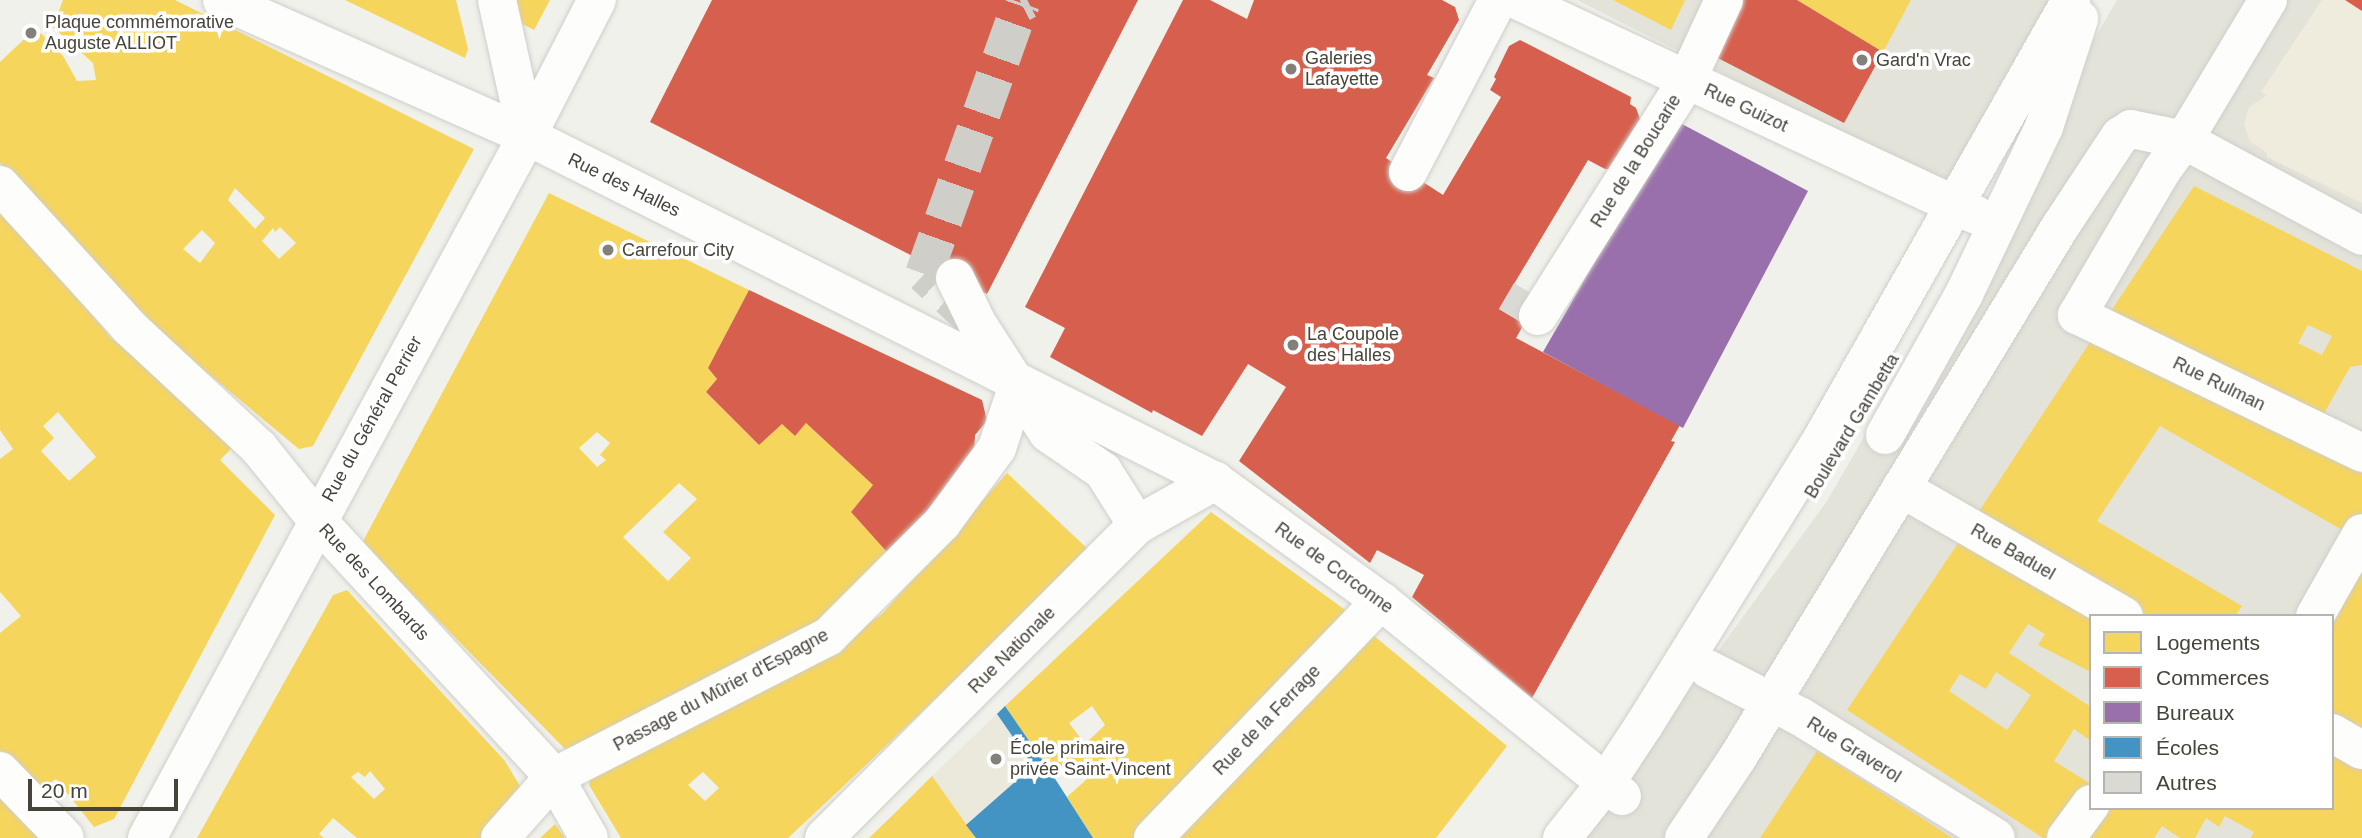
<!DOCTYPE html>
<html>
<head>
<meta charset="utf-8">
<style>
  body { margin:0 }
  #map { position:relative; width:2362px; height:838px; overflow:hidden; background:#f1f1ec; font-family:Arial,sans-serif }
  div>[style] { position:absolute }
  .residential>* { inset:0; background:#e4e3da }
  .commercial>* { inset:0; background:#efebdd }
  .education>* { inset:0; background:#ebe9dc }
  .homes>* { inset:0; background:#f6d55c }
  .shops>* { inset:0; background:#d6604d }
  .offices>* { inset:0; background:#9970ab }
  .schools>* { inset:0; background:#4393c3 }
  .building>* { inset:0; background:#dad9d4 }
  .minor-tunnel>* { height:38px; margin-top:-19px; transform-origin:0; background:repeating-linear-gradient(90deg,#cfcec8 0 38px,transparent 0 57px) }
  .roads { filter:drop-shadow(0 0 2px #cfceca) drop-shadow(0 0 2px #cfceca) }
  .minor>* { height:38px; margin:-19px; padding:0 19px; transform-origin:19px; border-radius:19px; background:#fdfdfc }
  .dots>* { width:19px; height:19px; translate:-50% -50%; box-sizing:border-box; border:4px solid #fff; border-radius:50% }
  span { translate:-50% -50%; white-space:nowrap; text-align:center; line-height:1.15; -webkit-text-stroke:7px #fff; paint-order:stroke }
  .poi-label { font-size:18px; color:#464339 }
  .left { translate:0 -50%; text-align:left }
  .street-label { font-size:18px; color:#464339 }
  .legend { position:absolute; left:2089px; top:614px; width:245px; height:196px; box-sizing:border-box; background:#fff; border:2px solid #b5b4b0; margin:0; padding:9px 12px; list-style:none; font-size:21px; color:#464339 }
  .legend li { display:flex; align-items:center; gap:14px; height:35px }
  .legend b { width:35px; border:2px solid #b5b4b0 }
  .scale { position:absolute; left:28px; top:779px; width:150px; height:32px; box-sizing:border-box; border:4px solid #464339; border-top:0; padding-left:9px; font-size:21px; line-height:24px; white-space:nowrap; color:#464339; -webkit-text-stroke:5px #fff; paint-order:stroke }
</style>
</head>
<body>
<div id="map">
  <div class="residential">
    <i style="clip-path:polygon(1577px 0,2055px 0,1951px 189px)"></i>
    <i style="clip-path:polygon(evenodd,2117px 0,2362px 0,2362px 838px,1582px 838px,1827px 501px,2117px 0,2091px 616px,2332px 616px,2332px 808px,2091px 808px,2091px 616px)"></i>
  </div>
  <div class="commercial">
    <i style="clip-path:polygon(2322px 0,2345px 0,2362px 11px,2362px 203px,2267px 157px,2267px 153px,2250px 141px,2244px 125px,2249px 107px,2266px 96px,2261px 92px)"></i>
  </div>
  <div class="education">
    <i style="clip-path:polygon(1005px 706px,1067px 797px,1093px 838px,976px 838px,932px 776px)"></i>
  </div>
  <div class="homes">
    <i style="clip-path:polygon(evenodd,63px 0,175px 0,474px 149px,313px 446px,299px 449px,152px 327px,0 163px,0 62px,36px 28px,63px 56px,77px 81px,96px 80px,93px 63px,53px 27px,63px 0,235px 188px,265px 218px,255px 229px,228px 200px,235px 188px,63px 0,280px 227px,296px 243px,279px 259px,262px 241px,273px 228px,275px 232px,280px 227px,63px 0,202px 230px,215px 243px,200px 263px,183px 249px,202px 230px)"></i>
    <i style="clip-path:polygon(345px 0,456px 0,468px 49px,465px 58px)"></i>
    <i style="clip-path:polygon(506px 0,550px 0,534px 30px,511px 18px)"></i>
    <i style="clip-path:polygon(1613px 0,1685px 0,1671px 30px)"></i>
    <i style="clip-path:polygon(1797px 0,1911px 0,1883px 52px)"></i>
    <i style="clip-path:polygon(evenodd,2194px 186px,2362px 271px,2362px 365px,2350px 367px,2322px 417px,2109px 314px,2194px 186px,2308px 325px,2332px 336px,2322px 355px,2298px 343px,2308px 325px)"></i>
    <i style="clip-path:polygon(evenodd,549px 193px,749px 290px,708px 368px,717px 379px,706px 392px,759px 445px,782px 424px,795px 436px,806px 423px,873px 485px,851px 512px,895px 561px,825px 628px,568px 752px,362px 543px,549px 193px,597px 432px,610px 443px,600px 455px,606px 460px,597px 467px,579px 448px,597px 432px,549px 193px,679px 483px,697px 499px,663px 532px,691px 558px,668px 581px,623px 537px,679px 483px)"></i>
    <i style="clip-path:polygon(evenodd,0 207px,28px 234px,111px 338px,237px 443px,220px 460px,275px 515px,114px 819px,94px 827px,56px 779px,38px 791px,0 755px,0 633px,21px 616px,0 592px,0 459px,13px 449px,0 430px,0 207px,58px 412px,96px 457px,69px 481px,41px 451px,54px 438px,43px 426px,58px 412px)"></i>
    <i style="clip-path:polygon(2094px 336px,2362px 466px,2362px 518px,2351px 535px,2160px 426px,2097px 521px,2242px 606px,2235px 616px,2149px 616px,1974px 519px)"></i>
    <i style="clip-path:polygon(evenodd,1007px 473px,1090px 551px,866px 765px,788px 838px,621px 838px,589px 785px,591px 775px,824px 654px,882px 614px,1007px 473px,703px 772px,719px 788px,705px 801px,688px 785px,703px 772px)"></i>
    <i style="clip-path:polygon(evenodd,1211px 512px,1352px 615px,1137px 838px,1093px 838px,1067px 797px,1087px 779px,1072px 758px,1052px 774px,1005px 706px,1211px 512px,1092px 706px,1105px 725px,1085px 744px,1069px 723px,1092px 706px)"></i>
    <i style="clip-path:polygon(evenodd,1960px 540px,2091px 616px,2091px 672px,2038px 645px,2045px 634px,2028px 624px,2009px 653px,2091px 707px,2091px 741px,2074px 729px,2054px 761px,2091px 784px,2091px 788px,2054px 838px,2043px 838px,1847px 710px,1960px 540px,1996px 672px,2031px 695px,2007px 730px,1949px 691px,1960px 674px,1986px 689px,1996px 672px)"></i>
    <i style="clip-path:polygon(2362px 560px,2362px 734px,2332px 718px,2332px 616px)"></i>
    <i style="clip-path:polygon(evenodd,347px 590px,505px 761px,524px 793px,483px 838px,357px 838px,333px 818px,319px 834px,324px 838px,197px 838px,333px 595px,347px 590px,370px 771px,385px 789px,374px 799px,351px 777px,358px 772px,365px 777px,370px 771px)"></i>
    <i style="clip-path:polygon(1373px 635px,1507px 746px,1436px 838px,1180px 838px)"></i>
    <i style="clip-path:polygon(2332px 747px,2362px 765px,2362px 838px,2250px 838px,2254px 832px,2225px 816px,2219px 827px,2206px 818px,2195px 838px,2180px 838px,2162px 826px,2154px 838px,2083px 838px,2103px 808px,2332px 808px)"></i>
    <i style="clip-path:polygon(1817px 751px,1922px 818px,1952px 838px,1760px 838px)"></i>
    <i style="clip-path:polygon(932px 776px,976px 838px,869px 838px,900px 808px)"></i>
    <i style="clip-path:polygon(0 779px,50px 838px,0 838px)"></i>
    <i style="clip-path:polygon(555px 824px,565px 838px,540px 838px)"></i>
  </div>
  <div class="shops">
    <i style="clip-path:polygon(712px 0,1138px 0,987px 294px,650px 122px)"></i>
    <i style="clip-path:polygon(1183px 0,1210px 0,1247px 19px,1254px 0,1442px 0,1455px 7px,1459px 20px,1427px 75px,1434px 78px,1386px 158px,1443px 195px,1501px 97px,1490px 90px,1496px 79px,1494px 77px,1509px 46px,1520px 40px,1631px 97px,1630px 104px,1636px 108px,1640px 119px,1615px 169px,1605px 169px,1588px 160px,1499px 309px,1524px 324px,1516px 338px,1680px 425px,1671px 441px,1675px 442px,1532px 698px,1412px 597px,1424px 575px,1377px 550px,1370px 563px,1239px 461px,1286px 387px,1248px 364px,1202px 436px,1153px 410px,1152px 413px,1050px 357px,1065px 328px,1025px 307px)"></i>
    <i style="clip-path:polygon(1739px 0,1797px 0,1883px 52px,1844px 123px,1710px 54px)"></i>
    <i style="clip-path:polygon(2345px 0,2362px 0,2362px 11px)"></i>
    <i style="clip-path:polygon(749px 290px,982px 400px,987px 421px,975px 435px,974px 461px,895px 561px,851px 512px,873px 485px,806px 423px,795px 436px,782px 424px,759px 445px,706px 392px,717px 379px,708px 368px)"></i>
  </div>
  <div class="offices">
    <i style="clip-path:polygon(1682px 124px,1808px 191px,1683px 428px,1543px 352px,1672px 127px)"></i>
  </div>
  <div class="schools">
    <i style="clip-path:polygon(1005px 706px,1052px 774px,1093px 838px,976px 838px,966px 825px,1033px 766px,997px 714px)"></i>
  </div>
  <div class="building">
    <i style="clip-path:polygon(1514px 283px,1539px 298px,1524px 324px,1499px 309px)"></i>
  </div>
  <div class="minor-tunnel">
    <i style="left:977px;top:323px;width:72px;rotate:-137.2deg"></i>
    <i style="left:924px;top:274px;width:288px;rotate:-70.3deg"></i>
    <i style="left:1021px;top:3px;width:7px;rotate:-27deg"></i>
  </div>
  <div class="roads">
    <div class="minor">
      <i style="left:222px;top:0;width:334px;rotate:24deg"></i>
      <i style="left:527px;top:136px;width:770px;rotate:26.63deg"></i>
      <i style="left:1215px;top:481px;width:205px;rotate:35.9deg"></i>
      <i style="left:1381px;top:601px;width:310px;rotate:39deg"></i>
      <i style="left:497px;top:0;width:139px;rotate:77.6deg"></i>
      <i style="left:1517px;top:0;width:507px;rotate:25.1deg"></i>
      <i style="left:2268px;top:0;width:163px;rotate:121deg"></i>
      <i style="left:2184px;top:140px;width:39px;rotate:126deg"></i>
      <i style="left:2161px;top:172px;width:166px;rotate:120.4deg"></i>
      <i style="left:2077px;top:315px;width:317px;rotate:25.8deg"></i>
      <i style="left:1408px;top:172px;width:194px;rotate:-62.4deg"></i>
      <i style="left:0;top:185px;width:192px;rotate:47.7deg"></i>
      <i style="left:129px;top:327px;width:178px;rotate:42.9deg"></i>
      <i style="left:259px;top:448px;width:92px;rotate:51.1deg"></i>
      <i style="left:317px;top:520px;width:350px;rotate:47.3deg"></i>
      <i style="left:554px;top:777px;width:70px;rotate:60.2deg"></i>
      <i style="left:955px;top:278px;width:50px;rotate:63.9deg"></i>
      <i style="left:977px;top:323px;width:131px;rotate:57.2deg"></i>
      <i style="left:1048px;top:433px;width:67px;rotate:34.6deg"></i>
      <i style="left:1103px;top:471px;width:64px;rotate:57.8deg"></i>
      <i style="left:1538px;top:316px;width:279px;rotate:-57.7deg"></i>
      <i style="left:1687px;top:80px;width:88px;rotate:-65.2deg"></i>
      <i style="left:1885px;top:435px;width:162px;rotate:-60.7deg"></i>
      <i style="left:1964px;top:294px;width:185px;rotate:-64.4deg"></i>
      <i style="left:2044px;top:127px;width:114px;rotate:-72deg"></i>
      <i style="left:1901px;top:488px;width:257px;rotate:29.9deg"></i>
      <i style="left:2315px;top:616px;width:95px;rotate:-60.5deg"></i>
      <i style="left:1708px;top:669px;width:105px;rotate:27.3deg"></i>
      <i style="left:1801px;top:717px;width:229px;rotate:31.8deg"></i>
      <i style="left:2332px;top:733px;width:34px;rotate:30deg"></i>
      <i style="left:0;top:771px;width:93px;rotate:45.9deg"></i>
      <i style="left:147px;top:838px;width:798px;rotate:-61.57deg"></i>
      <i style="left:527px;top:136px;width:153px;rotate:-62.8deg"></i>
      <i style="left:500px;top:838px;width:81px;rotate:-48.5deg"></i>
      <i style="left:554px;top:777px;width:308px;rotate:-27.1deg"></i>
      <i style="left:828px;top:637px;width:161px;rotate:-45deg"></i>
      <i style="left:942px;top:523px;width:93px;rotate:-53.7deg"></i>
      <i style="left:997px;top:448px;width:66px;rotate:-71.6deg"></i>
      <i style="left:824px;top:838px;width:443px;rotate:-45deg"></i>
      <i style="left:1137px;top:525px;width:90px;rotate:-29.4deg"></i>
      <i style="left:1153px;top:838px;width:329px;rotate:-46.1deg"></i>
      <i style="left:1562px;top:838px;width:69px;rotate:-51.5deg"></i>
      <i style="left:1605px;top:784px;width:71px;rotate:-56.5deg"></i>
      <i style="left:1644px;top:725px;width:329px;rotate:-58.1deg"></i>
      <i style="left:1818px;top:446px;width:513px;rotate:-60.44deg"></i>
      <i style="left:1684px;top:838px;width:97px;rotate:-56.3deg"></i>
      <i style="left:1738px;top:757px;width:620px;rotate:-58.72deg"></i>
      <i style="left:2060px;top:227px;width:109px;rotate:-56.6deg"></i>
      <i style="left:2120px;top:136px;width:13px;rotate:-32deg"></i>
      <i style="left:2131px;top:129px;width:54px;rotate:11.7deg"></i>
      <i style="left:2184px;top:140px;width:202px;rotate:28.3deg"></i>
      <i style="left:2066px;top:838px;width:42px;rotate:-53.7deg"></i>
    </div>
  </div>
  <div class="dots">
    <i style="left:31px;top:33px;background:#828078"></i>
    <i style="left:1862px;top:60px;background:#828078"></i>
    <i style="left:1291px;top:69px;background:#828078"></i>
    <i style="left:608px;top:250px;background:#828078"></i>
    <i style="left:1293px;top:345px;background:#828078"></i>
    <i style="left:996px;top:759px;background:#828078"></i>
  </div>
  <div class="poi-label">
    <span class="left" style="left:45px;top:33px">Plaque commémorative<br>Auguste ALLIOT</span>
    <span class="left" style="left:1305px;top:69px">Galeries<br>Lafayette</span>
    <span class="left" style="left:1876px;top:60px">Gard'n Vrac</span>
    <span class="left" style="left:622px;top:250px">Carrefour City</span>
    <span class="left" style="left:1307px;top:345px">La Coupole<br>des Halles</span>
    <span class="left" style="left:1010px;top:759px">École primaire<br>privée Saint-Vincent</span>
  </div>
  <div class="street-label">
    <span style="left:1746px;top:108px;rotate:25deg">Rue Guizot</span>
    <span style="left:1636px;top:161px;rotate:-58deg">Rue de la Boucarie</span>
    <span style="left:624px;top:185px;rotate:26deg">Rue des Halles</span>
    <span style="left:2219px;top:384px;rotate:26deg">Rue Rulman</span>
    <span style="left:372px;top:419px;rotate:-61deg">Rue du Général Perrier</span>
    <span style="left:1852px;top:426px;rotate:-59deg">Boulevard Gambetta</span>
    <span style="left:2013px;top:552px;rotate:30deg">Rue Baduel</span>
    <span style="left:1334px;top:568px;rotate:36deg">Rue de Corconne</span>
    <span style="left:374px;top:582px;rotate:47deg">Rue des Lombards</span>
    <span style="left:1012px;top:650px;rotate:-45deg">Rue Nationale</span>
    <span style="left:721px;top:690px;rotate:-28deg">Passage du Mûrier d'Espagne</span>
    <span style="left:1267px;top:720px;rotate:-46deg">Rue de la Ferrage</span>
    <span style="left:1854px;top:750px;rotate:32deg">Rue Graverol</span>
  </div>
  <ul class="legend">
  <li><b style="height:19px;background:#f6d55c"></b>Logements</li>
  <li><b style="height:19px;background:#d6604d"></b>Commerces</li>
  <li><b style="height:19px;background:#9970ab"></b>Bureaux</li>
  <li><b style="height:19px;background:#4393c3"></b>Écoles</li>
  <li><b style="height:19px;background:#dad9d4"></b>Autres</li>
  </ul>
  <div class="scale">20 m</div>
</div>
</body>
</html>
